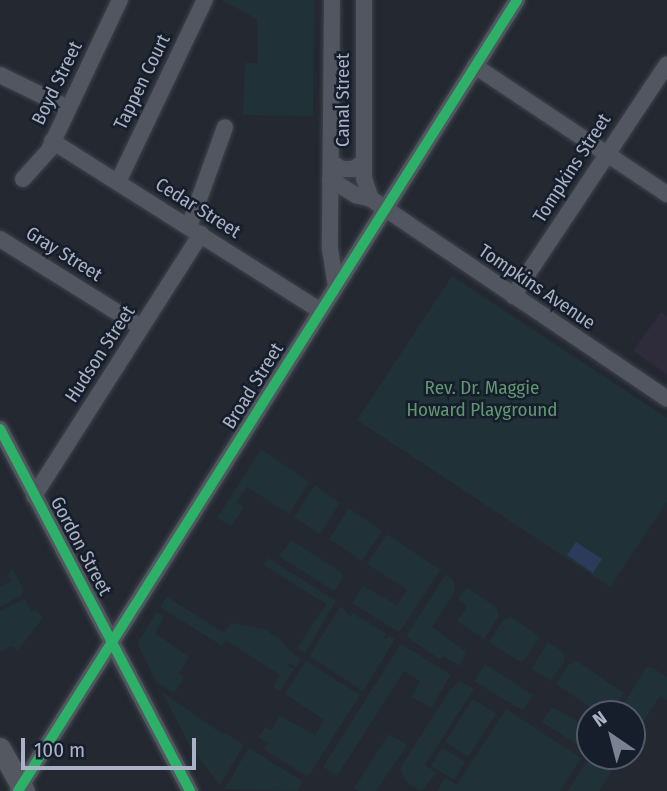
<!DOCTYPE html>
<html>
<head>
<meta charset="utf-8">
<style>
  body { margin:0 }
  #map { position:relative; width:667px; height:791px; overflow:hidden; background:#232831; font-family:"Fira Sans Condensed",sans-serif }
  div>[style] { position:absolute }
  .medical>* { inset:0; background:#2e2c3a }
  .green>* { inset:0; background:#203237 }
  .water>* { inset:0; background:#2c3b5a }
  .roads { filter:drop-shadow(0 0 2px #3f424a) drop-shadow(0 0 2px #3f424a) }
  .minor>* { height:16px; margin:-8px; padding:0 8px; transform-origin:8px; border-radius:8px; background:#525660 }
  .major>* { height:21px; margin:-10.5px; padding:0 10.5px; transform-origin:10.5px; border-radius:10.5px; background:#545861 }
  .cycleway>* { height:10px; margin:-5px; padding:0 5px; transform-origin:5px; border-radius:5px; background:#2db169 }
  span { translate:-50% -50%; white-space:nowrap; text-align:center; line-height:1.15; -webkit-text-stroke:5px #161d2b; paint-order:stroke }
  .street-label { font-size:19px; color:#aab2c5 }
  .park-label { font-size:19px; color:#609671 }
  .north { position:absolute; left:576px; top:700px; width:70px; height:70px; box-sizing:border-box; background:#161d2b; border:2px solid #515969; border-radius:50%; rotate:325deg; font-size:19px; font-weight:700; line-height:28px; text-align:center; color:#aab2c5 }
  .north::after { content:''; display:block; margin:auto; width:24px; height:32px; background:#7b8291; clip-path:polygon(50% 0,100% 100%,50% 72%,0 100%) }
  .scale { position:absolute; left:21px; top:738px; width:175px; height:32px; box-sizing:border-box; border:4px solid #aab2c5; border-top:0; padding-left:9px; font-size:21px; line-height:24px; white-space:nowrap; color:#aab2c5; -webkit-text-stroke:5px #161d2b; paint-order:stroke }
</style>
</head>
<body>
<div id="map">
  <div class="medical">
    <i style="clip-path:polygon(661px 312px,667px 316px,667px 374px,633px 351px)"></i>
  </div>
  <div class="green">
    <i style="clip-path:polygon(221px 0,314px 0,313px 116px,243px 115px,245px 63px,258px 63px,257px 19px)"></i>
    <i style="clip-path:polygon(452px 276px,667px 418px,667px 502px,610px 587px,357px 420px)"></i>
    <i style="clip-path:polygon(261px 449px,309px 482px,289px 514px,247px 487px,237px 502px,244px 507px,231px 526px,217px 518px)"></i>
    <i style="clip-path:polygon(315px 485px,340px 503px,320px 534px,294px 517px)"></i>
    <i style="clip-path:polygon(349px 508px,382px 531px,362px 561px,329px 539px)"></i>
    <i style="clip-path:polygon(387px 534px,440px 570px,401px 630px,397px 631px,352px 603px,363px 586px,397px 605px,407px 590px,367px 564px)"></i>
    <i style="clip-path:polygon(291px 540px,341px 572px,343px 577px,334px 591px,279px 556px)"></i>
    <i style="clip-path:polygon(268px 558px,336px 601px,305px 653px,297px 648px,326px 604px,264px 565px)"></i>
    <i style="clip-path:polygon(12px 568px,23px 588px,22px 595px,0 607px,0 587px,11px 581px,8px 575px)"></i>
    <i style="clip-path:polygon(446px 574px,454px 581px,455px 591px,432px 627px,466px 652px,459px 666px,443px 656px,440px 659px,408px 638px,407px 635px)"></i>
    <i style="clip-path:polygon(468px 588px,497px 608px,499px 616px,484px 639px,457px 621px,467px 607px,459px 600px,460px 595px)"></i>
    <i style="clip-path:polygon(167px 597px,224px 633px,231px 623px,264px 629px,280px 639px,293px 654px,301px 658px,296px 667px,288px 663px,287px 665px,294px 669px,280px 691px,273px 686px,280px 675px,226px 640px,222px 646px,160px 607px)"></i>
    <i style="clip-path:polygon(22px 600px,26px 600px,31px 611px,35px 609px,43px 618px,18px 650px,11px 646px,0 652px,0 611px)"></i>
    <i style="clip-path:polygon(341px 606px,351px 617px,352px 613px,387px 634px,383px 637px,386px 639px,389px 636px,395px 639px,363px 691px,309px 656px)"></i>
    <i style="clip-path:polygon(157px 612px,164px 617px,155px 633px,189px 657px,179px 673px,184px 677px,174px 693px,157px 683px,137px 643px)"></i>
    <i style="clip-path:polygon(511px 617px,540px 637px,522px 663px,489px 642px,504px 619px)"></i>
    <i style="clip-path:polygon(548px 642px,563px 652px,565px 660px,551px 681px,531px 669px)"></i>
    <i style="clip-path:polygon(400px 645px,403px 645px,451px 675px,431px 708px,412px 697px,420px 681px,404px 671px,337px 776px,323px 767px)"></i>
    <i style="clip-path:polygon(306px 661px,360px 695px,309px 775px,306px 776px,264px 749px,268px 743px,258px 737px,265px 727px,271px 730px,280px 716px,315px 735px,324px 720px,285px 694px)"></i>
    <i style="clip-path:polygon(578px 662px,624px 693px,610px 714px,600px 714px,556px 684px,569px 664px)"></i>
    <i style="clip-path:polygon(485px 664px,533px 695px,523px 711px,474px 681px)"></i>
    <i style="clip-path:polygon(646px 668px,653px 668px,667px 677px,667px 700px,660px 696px,634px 736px,632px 714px,617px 714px)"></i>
    <i style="clip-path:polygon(460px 681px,474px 689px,425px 765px,437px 773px,421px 791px,405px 781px,400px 768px,450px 690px)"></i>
    <i style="clip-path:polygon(162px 692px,224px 735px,225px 733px,244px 745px,220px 785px,191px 748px)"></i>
    <i style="clip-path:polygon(473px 699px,496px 714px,468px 757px,445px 742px)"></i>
    <i style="clip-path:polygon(552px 707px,590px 728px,590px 745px,586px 750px,542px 722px)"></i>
    <i style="clip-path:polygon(506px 709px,581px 758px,560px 791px,437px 791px,445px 778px,457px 785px)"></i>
    <i style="clip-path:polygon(389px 734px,407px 745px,376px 791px,358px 791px,354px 788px)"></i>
    <i style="clip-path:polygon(442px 747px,465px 762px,454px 780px,431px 766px)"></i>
    <i style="clip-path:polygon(249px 748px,302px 781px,298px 791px,224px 789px)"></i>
    <i style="clip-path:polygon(590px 756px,621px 756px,599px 791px,568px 791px)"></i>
  </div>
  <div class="water">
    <i style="clip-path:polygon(576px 542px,602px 559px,593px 573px,567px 555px)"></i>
  </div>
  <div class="roads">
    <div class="minor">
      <i style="left:332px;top:0;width:249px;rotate:90.5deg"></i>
      <i style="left:330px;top:249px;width:37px;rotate:81deg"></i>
      <i style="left:364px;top:0;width:178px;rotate:90deg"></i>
      <i style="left:364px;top:178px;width:22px;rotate:72deg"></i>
      <i style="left:475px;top:66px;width:231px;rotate:33.7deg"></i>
      <i style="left:0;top:75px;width:76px;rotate:25.9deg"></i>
      <i style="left:52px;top:141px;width:318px;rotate:32.3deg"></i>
      <i style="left:332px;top:163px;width:12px;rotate:31deg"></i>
      <i style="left:342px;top:169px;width:11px"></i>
      <i style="left:353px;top:169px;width:13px;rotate:-32deg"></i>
      <i style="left:23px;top:179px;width:39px;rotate:-48deg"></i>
      <i style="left:49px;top:150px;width:166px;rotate:-64.7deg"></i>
      <i style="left:330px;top:179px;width:31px;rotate:32deg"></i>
      <i style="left:356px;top:195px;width:16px;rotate:15deg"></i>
      <i style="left:371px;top:199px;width:357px;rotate:34deg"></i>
      <i style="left:118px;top:182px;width:202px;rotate:-64.5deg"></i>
      <i style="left:189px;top:227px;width:106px;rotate:-70.2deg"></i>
      <i style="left:0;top:239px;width:166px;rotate:32deg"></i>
      <i style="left:513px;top:296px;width:278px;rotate:-56.4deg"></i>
      <i style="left:0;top:429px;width:409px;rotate:62.3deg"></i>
      <i style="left:34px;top:496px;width:311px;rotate:-57.5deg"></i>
      <i style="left:18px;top:791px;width:935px;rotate:-57.75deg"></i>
    </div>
    <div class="major">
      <i style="left:0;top:748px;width:49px;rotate:60.8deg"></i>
    </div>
  </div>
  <div class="cycleway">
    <i style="left:0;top:429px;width:409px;rotate:62.3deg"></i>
    <i style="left:18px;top:791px;width:935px;rotate:-57.75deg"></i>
  </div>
  <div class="street-label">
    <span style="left:142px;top:82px;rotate:-64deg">Tappen Court</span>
    <span style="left:57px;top:83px;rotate:-64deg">Boyd Street</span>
    <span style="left:343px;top:100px;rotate:-90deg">Canal Street</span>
    <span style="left:572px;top:168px;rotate:-57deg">Tompkins Street</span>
    <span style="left:198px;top:208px;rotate:32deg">Cedar Street</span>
    <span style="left:64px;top:254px;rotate:32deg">Gray Street</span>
    <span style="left:537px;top:287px;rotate:34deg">Tompkins Avenue</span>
    <span style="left:100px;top:354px;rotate:-57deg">Hudson Street</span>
    <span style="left:253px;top:386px;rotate:-58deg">Broad Street</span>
    <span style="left:81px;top:546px;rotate:62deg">Gordon Street</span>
  </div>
  <div class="park-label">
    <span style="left:482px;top:399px">Rev. Dr. Maggie<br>Howard Playground</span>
  </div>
  <div class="north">N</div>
  <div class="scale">100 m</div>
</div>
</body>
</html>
